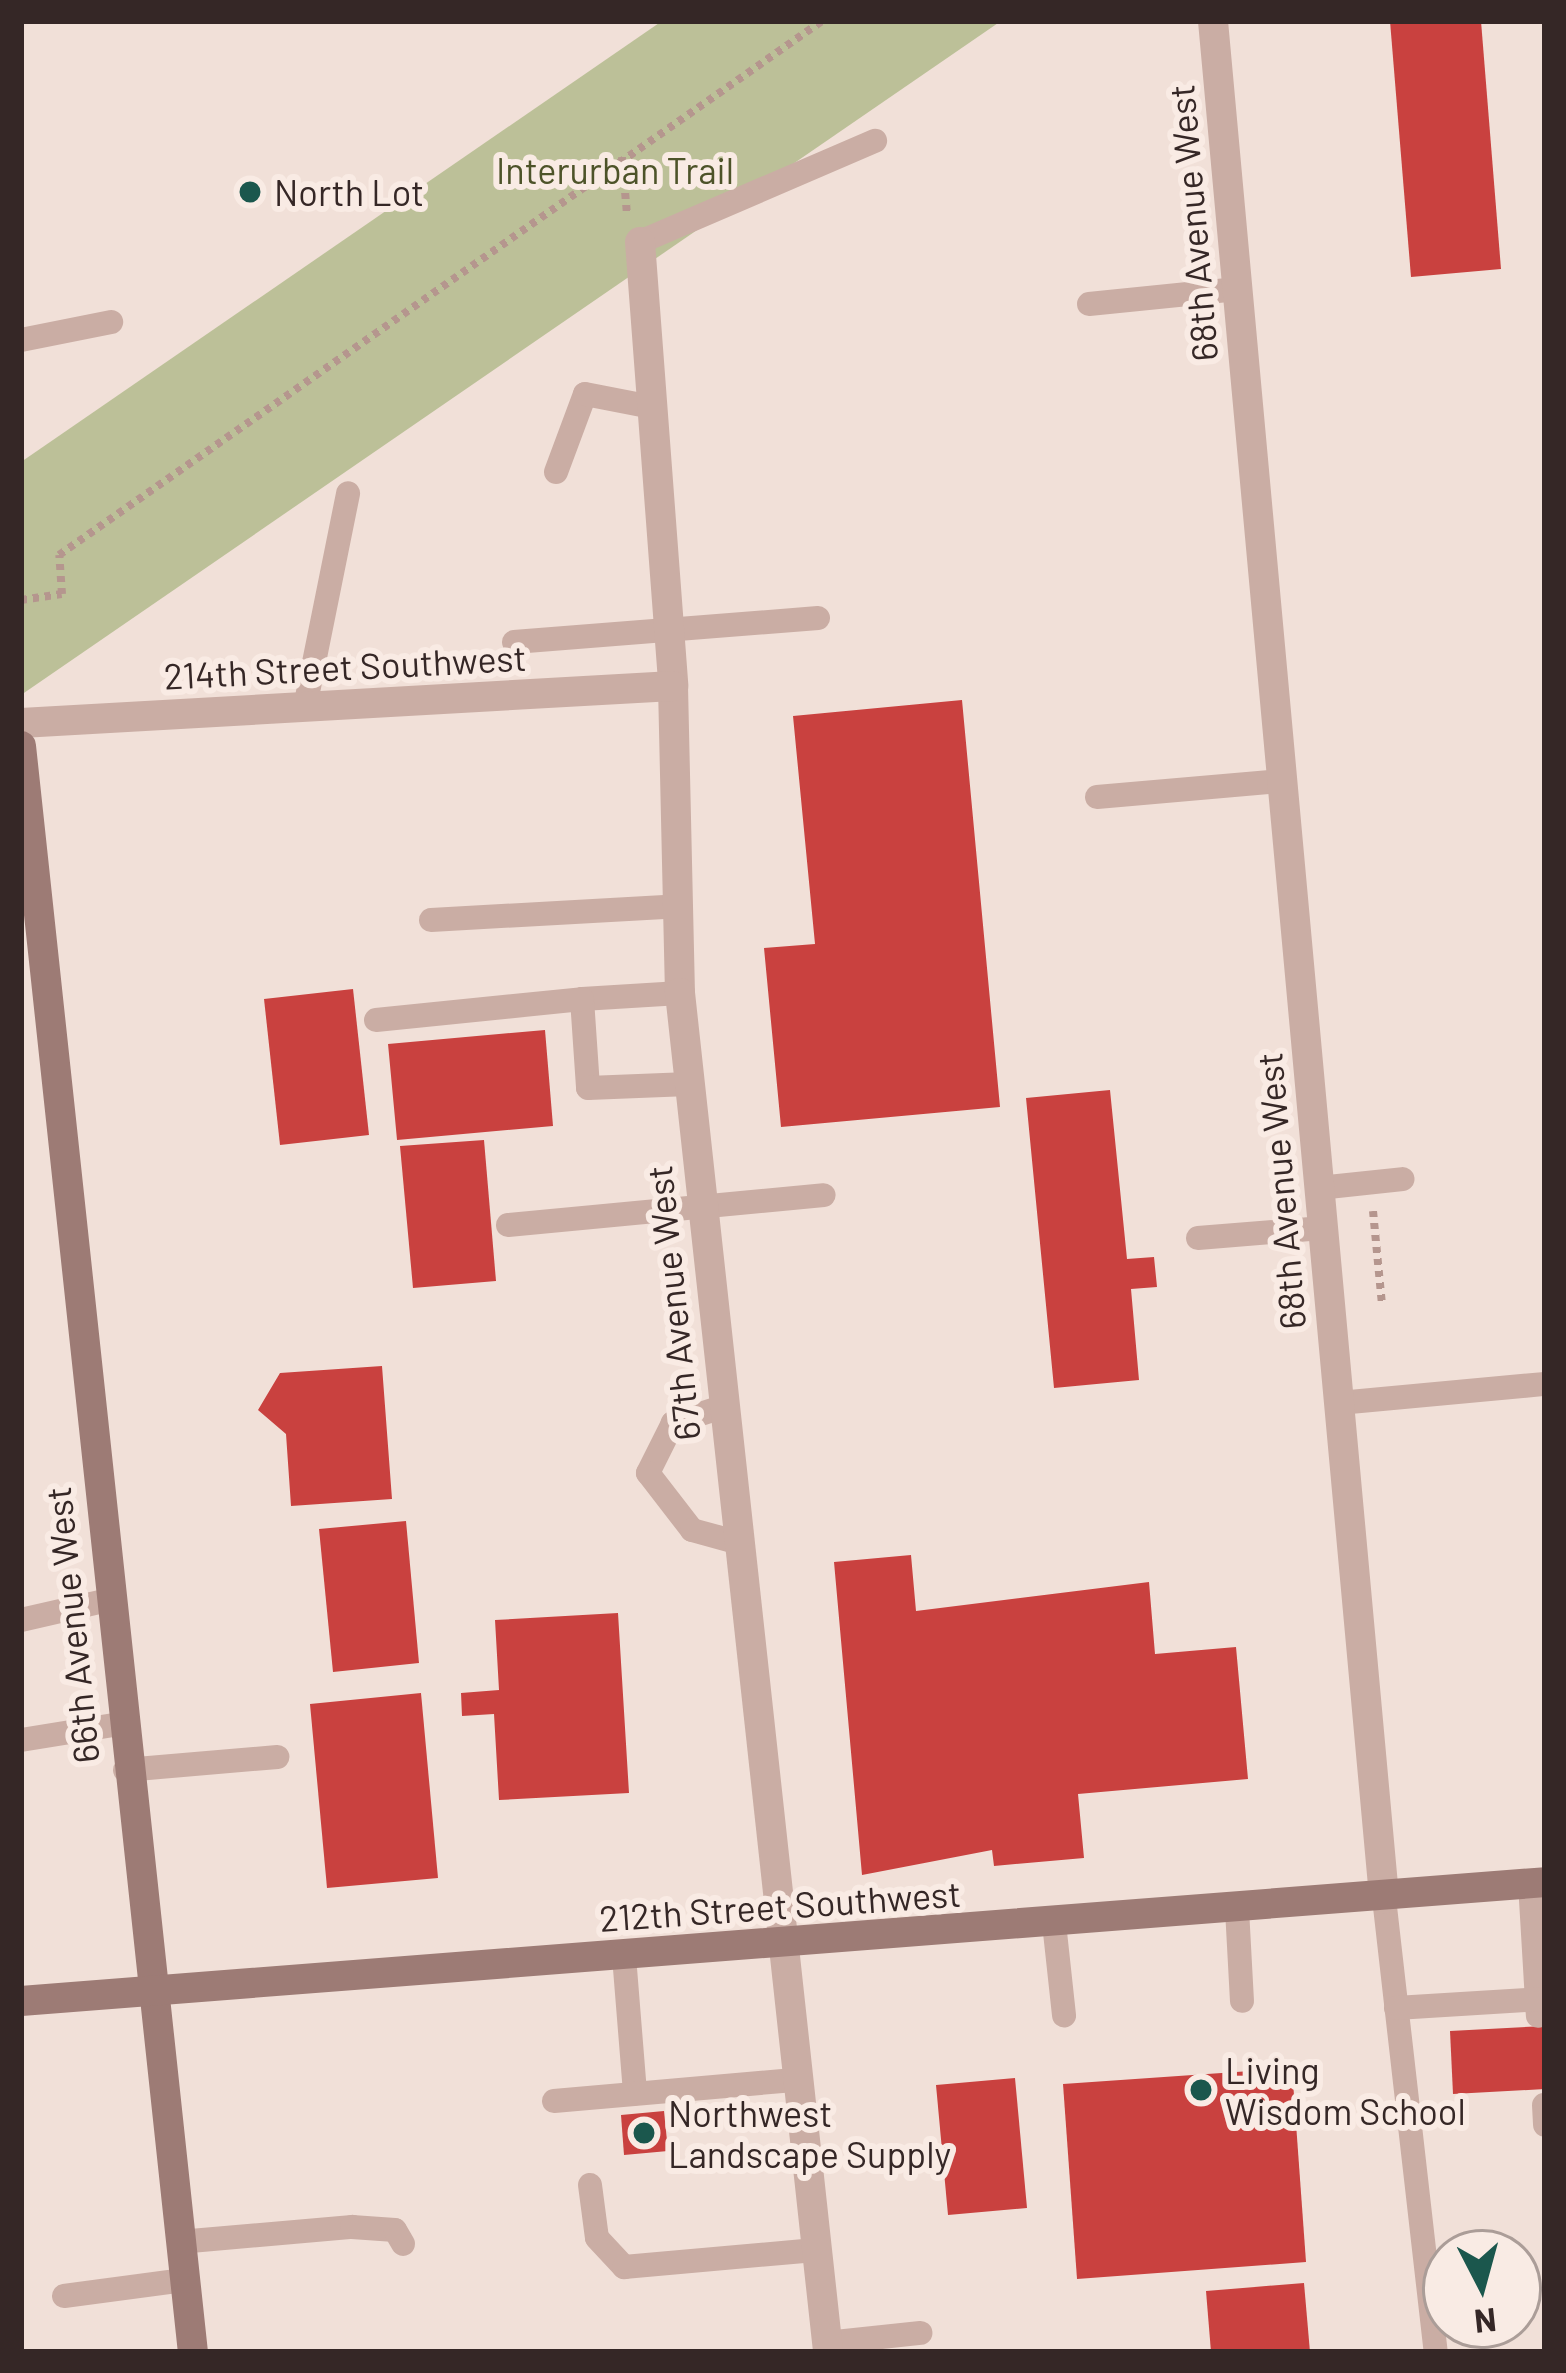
<!DOCTYPE html>
<html>
<head>
<meta charset="utf-8">
<style>
  body { margin:0 }
  #map { position:relative; width:1566px; height:2373px; overflow:hidden; background:#f1e0d8; font-family:Barlow,sans-serif }
  div>[style] { position:absolute }
  .green>* { inset:0; background:#bcc098 }
  .building>* { inset:0; background:#c9413f }
  .path>* { height:8px; margin-top:-4px; transform-origin:0; background:repeating-linear-gradient(90deg,#b5968e 0 6px,transparent 0 12px) }
  .service>* { height:24px; margin:-12px; padding:0 12px; transform-origin:12px; border-radius:12px; background:#caada4 }
  .minor>* { height:30px; margin:-15px; padding:0 15px; transform-origin:15px; border-radius:15px; background:#caada4 }
  .secondary>* { height:30px; margin:-15px; padding:0 15px; transform-origin:15px; border-radius:15px; background:#9d7b75 }
  .dots>* { width:33px; height:33px; translate:-50% -50%; box-sizing:border-box; border:6px solid #f9ebe4; border-radius:50% }
  span { translate:-50% -50%; white-space:nowrap; text-align:center; line-height:1.15; -webkit-text-stroke:12px #f9ebe4; paint-order:stroke }
  .park-label { font-size:36px; color:#4d5329 }
  .poi-label { font-size:36px; color:#352726 }
  .left { translate:0 -50%; text-align:left }
  .street-label { font-size:36px; color:#352726 }
  .frame { position:absolute; inset:0; border:24px solid #352726; pointer-events:none }
  .north { position:absolute; left:1422px; top:2229px; width:120px; height:120px; box-sizing:border-box; background:#f9ebe4; border:3px solid #ab9d98; border-radius:50%; rotate:174deg; font-size:33px; font-weight:700; line-height:48px; text-align:center; color:#352726 }
  .north::after { content:''; display:block; margin:auto; width:42px; height:54px; background:#1b574d; clip-path:polygon(50% 0,100% 100%,50% 72%,0 100%) }
</style>
</head>
<body>
<div id="map">
  <div class="green">
    <i style="clip-path:polygon(662px 21px,1001px 21px,21px 695px,21px 462px)"></i>
  </div>
  <div class="building">
    <i style="clip-path:polygon(1390px 21px,1481px 21px,1501px 269px,1411px 277px)"></i>
    <i style="clip-path:polygon(962px 700px,1000px 1107px,781px 1127px,764px 948px,815px 944px,793px 716px)"></i>
    <i style="clip-path:polygon(353px 989px,369px 1135px,280px 1145px,264px 999px)"></i>
    <i style="clip-path:polygon(545px 1030px,553px 1126px,397px 1140px,388px 1044px)"></i>
    <i style="clip-path:polygon(1110px 1090px,1127px 1259px,1154px 1257px,1157px 1287px,1131px 1289px,1139px 1380px,1054px 1388px,1026px 1098px)"></i>
    <i style="clip-path:polygon(484px 1140px,496px 1281px,413px 1288px,400px 1146px)"></i>
    <i style="clip-path:polygon(382px 1366px,392px 1499px,291px 1506px,286px 1434px,258px 1410px,280px 1373px)"></i>
    <i style="clip-path:polygon(406px 1521px,419px 1663px,333px 1672px,319px 1529px)"></i>
    <i style="clip-path:polygon(911px 1555px,916px 1611px,1149px 1582px,1155px 1654px,1236px 1647px,1248px 1779px,1078px 1794px,1084px 1858px,994px 1866px,992px 1850px,862px 1875px,834px 1562px)"></i>
    <i style="clip-path:polygon(618px 1613px,629px 1793px,499px 1800px,494px 1714px,462px 1716px,461px 1693px,499px 1690px,495px 1620px)"></i>
    <i style="clip-path:polygon(421px 1693px,438px 1878px,327px 1888px,310px 1704px)"></i>
    <i style="clip-path:polygon(1545px 2026px,1545px 2089px,1453px 2094px,1450px 2031px)"></i>
    <i style="clip-path:polygon(1292px 2068px,1306px 2262px,1077px 2279px,1063px 2084px)"></i>
    <i style="clip-path:polygon(1015px 2078px,1027px 2208px,948px 2215px,936px 2085px)"></i>
    <i style="clip-path:polygon(664px 2111px,668px 2151px,624px 2155px,621px 2115px)"></i>
    <i style="clip-path:polygon(1304px 2283px,1310px 2352px,1211px 2352px,1206px 2291px)"></i>
  </div>
  <div class="path">
    <i style="left:622px;top:157px;width:57px;rotate:85deg"></i>
    <i style="left:21px;top:600px;width:41px;rotate:-8.3deg"></i>
    <i style="left:62px;top:594px;width:39px;rotate:-94deg"></i>
    <i style="left:59px;top:555px;width:931px;rotate:-34.99deg"></i>
    <i style="left:1373px;top:1211px;width:94px;rotate:84.5deg"></i>
  </div>
  <div class="service">
    <i style="left:640px;top:242px;width:256px;rotate:-23.3deg"></i>
    <i style="left:1089px;top:304px;width:149px;rotate:-5.8deg"></i>
    <i style="left:21px;top:340px;width:92px;rotate:-11.3deg"></i>
    <i style="left:556px;top:472px;width:83px;rotate:-69.6deg"></i>
    <i style="left:585px;top:394px;width:68px;rotate:11deg"></i>
    <i style="left:514px;top:642px;width:305px;rotate:-4.5deg"></i>
    <i style="left:305px;top:707px;width:218px;rotate:-78.6deg"></i>
    <i style="left:1097px;top:797px;width:185px;rotate:-5deg"></i>
    <i style="left:431px;top:920px;width:247px;rotate:-3.2deg"></i>
    <i style="left:680px;top:993px;width:98px;rotate:176.5deg"></i>
    <i style="left:582px;top:999px;width:89px;rotate:86.1deg"></i>
    <i style="left:588px;top:1088px;width:101px;rotate:-2.3deg"></i>
    <i style="left:376px;top:1020px;width:207px;rotate:-5.8deg"></i>
    <i style="left:1319px;top:1188px;width:84px;rotate:-6.1deg"></i>
    <i style="left:508px;top:1225px;width:317px;rotate:-5.4deg"></i>
    <i style="left:1198px;top:1238px;width:125px;rotate:-4.6deg"></i>
    <i style="left:1339px;top:1403px;width:207px;rotate:-5.3deg"></i>
    <i style="left:722px;top:1407px;width:52px;rotate:161.9deg"></i>
    <i style="left:673px;top:1423px;width:56px;rotate:116.6deg"></i>
    <i style="left:648px;top:1473px;width:72px;rotate:52.3deg"></i>
    <i style="left:692px;top:1530px;width:46px;rotate:15.3deg"></i>
    <i style="left:21px;top:1620px;width:89px;rotate:-12.9deg"></i>
    <i style="left:21px;top:1740px;width:100px;rotate:-9.2deg"></i>
    <i style="left:125px;top:1770px;width:153px;rotate:-4.9deg"></i>
    <i style="left:1530px;top:1883px;width:133px;rotate:86.6deg"></i>
    <i style="left:1384px;top:1898px;width:457px;rotate:83.5deg"></i>
    <i style="left:1237px;top:1909px;width:92px;rotate:86.9deg"></i>
    <i style="left:1054px;top:1923px;width:93px;rotate:83.8deg"></i>
    <i style="left:624px;top:1956px;width:138px;rotate:85.4deg"></i>
    <i style="left:1396px;top:2008px;width:149px;rotate:-3.5deg"></i>
    <i style="left:554px;top:2101px;width:241px;rotate:-5deg"></i>
    <i style="left:1544px;top:2105px;width:20px;rotate:87deg"></i>
    <i style="left:590px;top:2185px;width:53px;rotate:82.5deg"></i>
    <i style="left:597px;top:2238px;width:40px;rotate:47deg"></i>
    <i style="left:624px;top:2267px;width:192px;rotate:-5.1deg"></i>
    <i style="left:179px;top:2242px;width:174px;rotate:-5deg"></i>
    <i style="left:352px;top:2227px;width:43px;rotate:4deg"></i>
    <i style="left:395px;top:2230px;width:16px;rotate:60deg"></i>
    <i style="left:64px;top:2296px;width:121px;rotate:-7.6deg"></i>
    <i style="left:826px;top:2343px;width:95px;rotate:-6.1deg"></i>
  </div>
  <div class="minor">
    <i style="left:1213px;top:21px;width:1885px;rotate:84.79deg"></i>
    <i style="left:640px;top:242px;width:445px;rotate:85.7deg"></i>
    <i style="left:673px;top:686px;width:307px;rotate:88.7deg"></i>
    <i style="left:680px;top:993px;width:1367px;rotate:83.78deg"></i>
    <i style="left:21px;top:723px;width:653px;rotate:-3.25deg"></i>
  </div>
  <div class="secondary">
    <i style="left:21px;top:746px;width:1615px;rotate:83.89deg"></i>
    <i style="left:21px;top:2001px;width:1529px;rotate:-4.46deg"></i>
  </div>
  <div class="dots">
    <i style="left:250px;top:192px;background:#1b574d"></i>
    <i style="left:1201px;top:2090px;background:#1b574d"></i>
    <i style="left:644px;top:2133px;background:#1b574d"></i>
  </div>
  <div class="park-label">
    <span style="left:615px;top:170px">Interurban Trail</span>
  </div>
  <div class="poi-label">
    <span class="left" style="left:274px;top:192px">North Lot</span>
    <span class="left" style="left:1225px;top:2090px">Living<br>Wisdom School</span>
    <span class="left" style="left:668px;top:2133px">Northwest<br>Landscape Supply</span>
  </div>
  <div class="street-label">
    <span style="left:1192px;top:223px;rotate:-95deg">68th Avenue West</span>
    <span style="left:345px;top:666px;rotate:-3deg">214th Street Southwest</span>
    <span style="left:1280px;top:1191px;rotate:-95deg">68th Avenue West</span>
    <span style="left:672px;top:1303px;rotate:-96deg">67th Avenue West</span>
    <span style="left:71px;top:1625px;rotate:-96deg">66th Avenue West</span>
    <span style="left:780px;top:1905px;rotate:-4deg">212th Street Southwest</span>
  </div>
  <div class="frame"></div>
  <div class="north">N</div>
</div>
</body>
</html>
